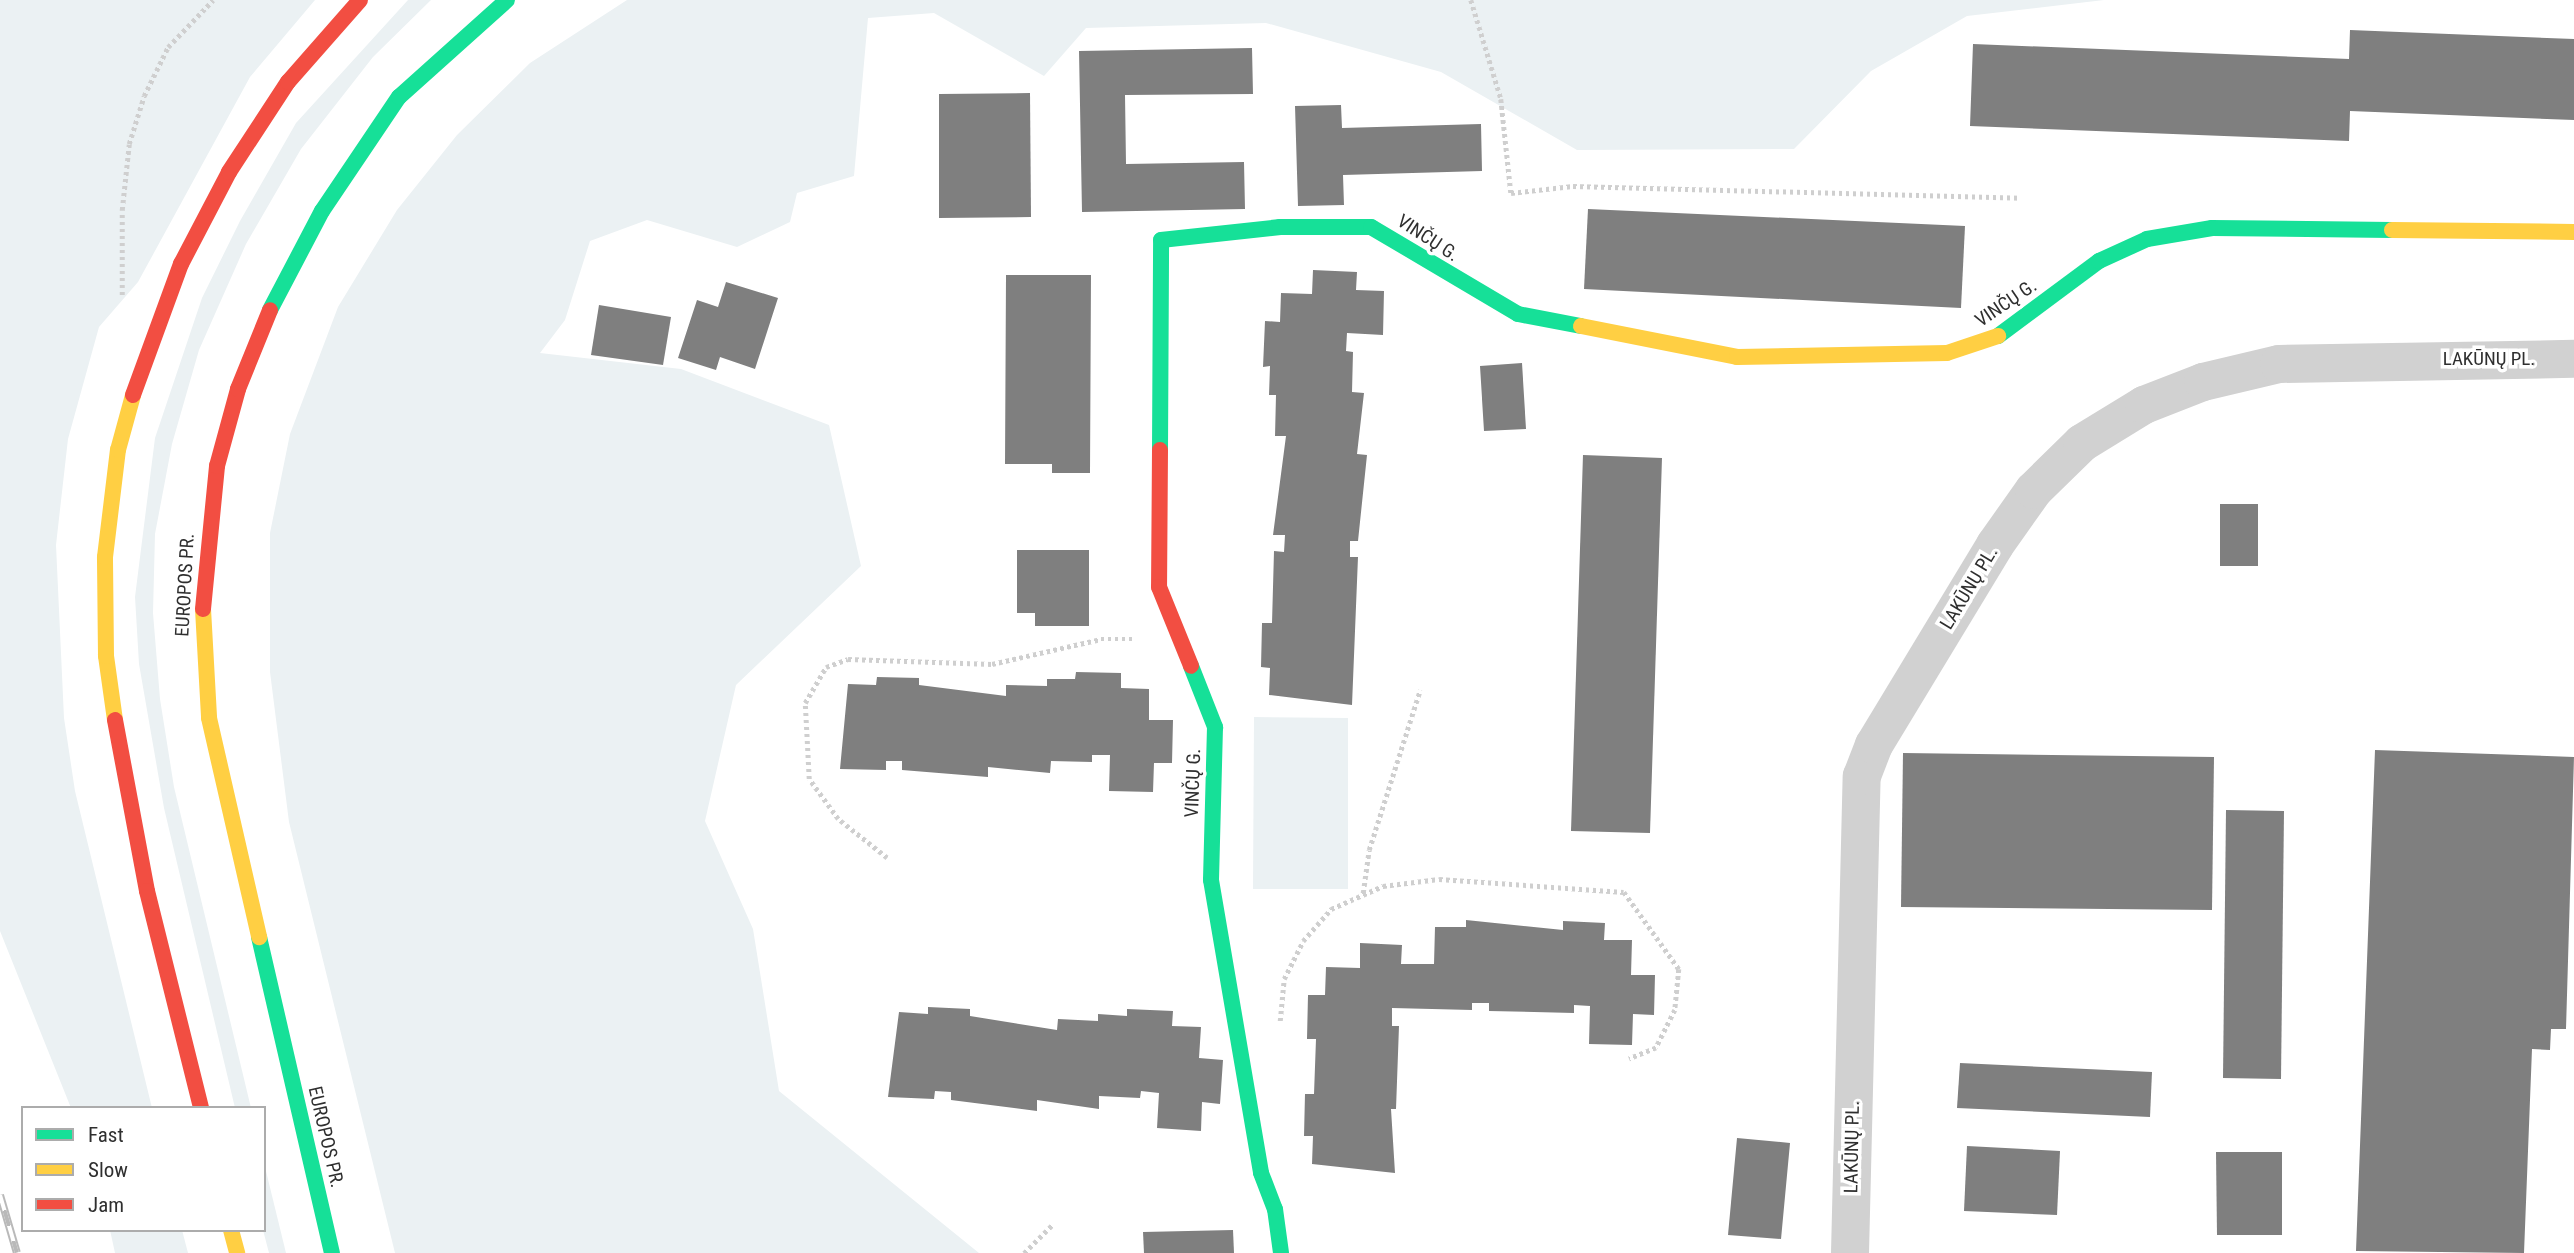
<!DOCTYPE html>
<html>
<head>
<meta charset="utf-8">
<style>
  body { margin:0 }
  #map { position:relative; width:2574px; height:1253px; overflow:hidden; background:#fff; font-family:"Roboto Condensed",sans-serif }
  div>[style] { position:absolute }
  .green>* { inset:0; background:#ebf1f3 }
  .building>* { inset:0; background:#7f7f7f }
  .path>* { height:4.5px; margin-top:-2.25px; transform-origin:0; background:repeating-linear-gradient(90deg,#cfcfcf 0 3.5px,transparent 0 7px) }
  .street>* { height:38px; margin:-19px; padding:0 19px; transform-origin:19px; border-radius:19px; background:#d1d1d1 }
  .fast>* { height:16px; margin:-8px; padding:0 8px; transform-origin:8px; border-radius:8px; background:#16e098 }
  .slow>* { height:16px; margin:-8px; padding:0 8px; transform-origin:8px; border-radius:8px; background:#ffcf43 }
  .jam>* { height:16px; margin:-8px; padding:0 8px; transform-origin:8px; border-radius:8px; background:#f24e42 }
  .rail>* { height:8px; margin-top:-4px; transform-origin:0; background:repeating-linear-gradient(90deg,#fff 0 16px,#b9b9b9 0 32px); box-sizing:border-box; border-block:2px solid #b9b9b9 }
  span { translate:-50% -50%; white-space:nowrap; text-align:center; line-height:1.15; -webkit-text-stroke:7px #fff; paint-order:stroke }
  .street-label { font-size:19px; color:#2f2f2f }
  .legend { position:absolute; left:21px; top:1106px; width:245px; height:126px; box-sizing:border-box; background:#fff; border:2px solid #acacac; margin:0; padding:9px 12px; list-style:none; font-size:21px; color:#2f2f2f }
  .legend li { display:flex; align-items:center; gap:14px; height:35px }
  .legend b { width:35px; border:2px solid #acacac }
</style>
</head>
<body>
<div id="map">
  <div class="green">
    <i style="clip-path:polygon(0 0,315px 0,250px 77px,138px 282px,99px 327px,68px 439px,56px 545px,64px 718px,75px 791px,152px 1108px,71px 1108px,0 931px)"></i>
    <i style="clip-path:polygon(408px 0,431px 0,373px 57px,301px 149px,246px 244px,199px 350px,172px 444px,155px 534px,153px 613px,160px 699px,174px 787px,251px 1108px,235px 1108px,164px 808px,139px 664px,135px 597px,155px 438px,202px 298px,240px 221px,296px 123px)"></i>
    <i style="clip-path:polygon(627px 0,2104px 0,1967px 16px,1871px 71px,1794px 149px,1577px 150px,1441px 72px,1266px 23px,1086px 28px,1044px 76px,934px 13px,868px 18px,854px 176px,797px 193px,790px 222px,737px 247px,647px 220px,590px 241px,565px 320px,540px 353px,681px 369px,829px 425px,861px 566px,736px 685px,705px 821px,753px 929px,779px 1091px,979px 1253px,395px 1253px,289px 822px,270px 672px,270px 533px,290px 434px,338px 307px,397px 210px,457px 135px,530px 63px)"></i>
    <i style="clip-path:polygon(1254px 717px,1348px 718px,1348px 889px,1253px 889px)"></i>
    <i style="clip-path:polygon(264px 1163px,286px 1253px,269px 1253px,263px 1230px)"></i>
    <i style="clip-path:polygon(110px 1230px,182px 1230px,188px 1253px,115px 1253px)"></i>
  </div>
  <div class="building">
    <i style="clip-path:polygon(2350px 30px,2574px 39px,2574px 120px,2350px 111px,2349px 141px,1970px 126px,1973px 44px,2349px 59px)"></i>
    <i style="clip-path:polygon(1252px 48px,1253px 94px,1125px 95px,1126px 164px,1244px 162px,1245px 209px,1082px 212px,1079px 51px)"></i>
    <i style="clip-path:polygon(1030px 93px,1031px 217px,939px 218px,939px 94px)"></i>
    <i style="clip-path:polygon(1341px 105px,1342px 128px,1481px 124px,1482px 171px,1343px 175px,1344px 205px,1298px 206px,1295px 106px)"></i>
    <i style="clip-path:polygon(1588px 209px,1965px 226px,1961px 308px,1584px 289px)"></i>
    <i style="clip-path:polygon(1313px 270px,1357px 272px,1356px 290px,1384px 291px,1383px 335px,1347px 333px,1346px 351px,1353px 352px,1352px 392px,1364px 393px,1357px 454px,1367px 455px,1358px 541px,1350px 541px,1350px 557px,1358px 557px,1352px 705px,1269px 695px,1270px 668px,1261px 667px,1262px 623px,1272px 623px,1274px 551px,1284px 552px,1285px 535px,1273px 535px,1286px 436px,1275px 436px,1276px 395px,1269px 395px,1270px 366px,1263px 367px,1265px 321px,1280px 322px,1281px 293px,1312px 294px)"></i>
    <i style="clip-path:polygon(1006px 275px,1091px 275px,1090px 473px,1052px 473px,1052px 464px,1005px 464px)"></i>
    <i style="clip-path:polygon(726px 282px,778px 298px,755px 369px,720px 357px,716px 370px,678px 358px,697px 300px,718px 307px)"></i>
    <i style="clip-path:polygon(599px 305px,671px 317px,663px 365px,591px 355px)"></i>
    <i style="clip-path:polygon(1522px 363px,1526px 429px,1484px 431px,1480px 366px)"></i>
    <i style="clip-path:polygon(1583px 455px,1662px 458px,1650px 833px,1571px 831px)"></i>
    <i style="clip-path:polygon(2220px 504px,2258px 504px,2258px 566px,2220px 566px)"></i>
    <i style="clip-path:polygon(1017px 550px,1089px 550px,1089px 626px,1035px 626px,1035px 613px,1017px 613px)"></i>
    <i style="clip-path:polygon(1076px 672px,1121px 673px,1121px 688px,1149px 689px,1149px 720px,1173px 720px,1172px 763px,1154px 763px,1153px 792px,1109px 791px,1110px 755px,1092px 755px,1092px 762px,1051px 761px,1050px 773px,988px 767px,988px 777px,902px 770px,902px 761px,886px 761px,886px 770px,840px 769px,848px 684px,876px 685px,877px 677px,919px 678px,919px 685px,1006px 696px,1006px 685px,1047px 686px,1047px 679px,1075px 679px)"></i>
    <i style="clip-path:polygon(2375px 750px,2574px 757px,2566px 1029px,2551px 1029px,2550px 1050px,2532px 1049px,2524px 1253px,2356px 1251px)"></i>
    <i style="clip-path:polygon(1903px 753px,2214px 757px,2212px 910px,1901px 907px)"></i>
    <i style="clip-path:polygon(2226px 810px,2284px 811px,2281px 1079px,2223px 1078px)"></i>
    <i style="clip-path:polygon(1466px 920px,1563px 930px,1563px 921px,1605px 923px,1604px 940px,1632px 940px,1631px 975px,1655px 975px,1654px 1015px,1633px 1014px,1632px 1045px,1589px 1044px,1590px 1006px,1574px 1005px,1574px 1013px,1489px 1011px,1489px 1003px,1472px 1003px,1472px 1010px,1392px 1008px,1392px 1026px,1399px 1026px,1396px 1109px,1391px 1109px,1395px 1173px,1312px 1164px,1313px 1136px,1304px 1136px,1305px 1094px,1314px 1094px,1316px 1039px,1307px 1039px,1308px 995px,1325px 995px,1326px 967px,1360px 968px,1360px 943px,1402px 945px,1401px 964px,1434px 964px,1435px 927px,1466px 927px)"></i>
    <i style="clip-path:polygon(928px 1007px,970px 1009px,970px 1016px,1057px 1030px,1058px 1019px,1098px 1021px,1098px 1014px,1127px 1016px,1127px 1009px,1173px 1011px,1172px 1026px,1201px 1027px,1199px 1058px,1223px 1060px,1220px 1104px,1202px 1102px,1201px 1131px,1157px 1128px,1159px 1093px,1141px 1091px,1140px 1098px,1099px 1096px,1099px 1109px,1037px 1100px,1037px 1111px,951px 1100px,951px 1092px,935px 1091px,934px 1099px,888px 1097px,899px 1012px,928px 1014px)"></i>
    <i style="clip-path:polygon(1960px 1063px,2152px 1072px,2150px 1117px,1957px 1108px)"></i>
    <i style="clip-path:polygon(1737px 1138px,1790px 1143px,1781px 1239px,1728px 1235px)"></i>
    <i style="clip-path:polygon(1967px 1146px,2060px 1151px,2057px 1215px,1964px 1211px)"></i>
    <i style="clip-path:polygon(2216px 1152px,2282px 1152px,2282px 1235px,2217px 1235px)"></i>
    <i style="clip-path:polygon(1233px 1230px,1234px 1253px,1144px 1253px,1143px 1232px)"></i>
  </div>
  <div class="path">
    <i style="left:1471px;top:0;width:103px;rotate:73.1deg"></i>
    <i style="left:1501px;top:99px;width:95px;rotate:83.9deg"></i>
    <i style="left:1511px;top:193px;width:62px;rotate:-6.4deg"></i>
    <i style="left:1573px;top:186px;width:448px;rotate:1.5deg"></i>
    <i style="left:122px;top:295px;width:85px;rotate:-90deg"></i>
    <i style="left:122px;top:210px;width:66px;rotate:-83.9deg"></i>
    <i style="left:129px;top:144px;width:50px;rotate:-72.6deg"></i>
    <i style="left:144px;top:96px;width:55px;rotate:-63.9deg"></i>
    <i style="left:168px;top:47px;width:65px;rotate:-46.2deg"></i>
    <i style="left:887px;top:858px;width:63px;rotate:-141.5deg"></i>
    <i style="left:838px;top:819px;width:49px;rotate:-125.9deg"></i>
    <i style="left:809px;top:779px;width:76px;rotate:-93deg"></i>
    <i style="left:805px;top:703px;width:42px;rotate:-59.7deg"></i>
    <i style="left:826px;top:667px;width:23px;rotate:-20deg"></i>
    <i style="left:848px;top:659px;width:144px;rotate:2deg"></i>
    <i style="left:992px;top:664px;width:112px;rotate:-12.9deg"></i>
    <i style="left:1101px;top:639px;width:33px"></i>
    <i style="left:1363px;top:893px;width:43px;rotate:-82.1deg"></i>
    <i style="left:1369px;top:850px;width:168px;rotate:-72.3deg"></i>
    <i style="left:1280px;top:1021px;width:42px;rotate:-84.6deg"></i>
    <i style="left:1284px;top:979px;width:42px;rotate:-63.4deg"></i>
    <i style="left:1303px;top:941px;width:43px;rotate:-48.8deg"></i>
    <i style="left:1331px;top:909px;width:57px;rotate:-23.9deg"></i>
    <i style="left:1383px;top:886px;width:56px;rotate:-7.1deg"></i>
    <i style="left:1439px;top:879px;width:185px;rotate:4deg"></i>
    <i style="left:1624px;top:892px;width:95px;rotate:54.5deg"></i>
    <i style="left:1679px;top:969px;width:41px;rotate:95.6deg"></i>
    <i style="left:1675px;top:1010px;width:42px;rotate:116.6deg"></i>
    <i style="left:1656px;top:1048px;width:29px;rotate:158deg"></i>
    <i style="left:1024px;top:1253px;width:41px;rotate:-45deg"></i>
  </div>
  <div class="street">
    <i style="left:1850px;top:1253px;width:477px;rotate:-88.6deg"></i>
    <i style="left:1862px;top:776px;width:33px;rotate:-69deg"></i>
    <i style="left:1874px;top:745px;width:234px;rotate:-58.8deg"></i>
    <i style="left:1995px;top:545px;width:67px;rotate:-54.7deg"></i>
    <i style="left:2034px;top:490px;width:67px;rotate:-44.4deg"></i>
    <i style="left:2082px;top:443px;width:73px;rotate:-31.5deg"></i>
    <i style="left:2144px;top:405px;width:63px;rotate:-21.3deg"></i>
    <i style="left:2203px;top:382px;width:78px;rotate:-13.3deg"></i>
    <i style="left:2279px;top:364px;width:295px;rotate:-1deg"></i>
  </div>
  <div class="fast">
    <i style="left:270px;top:310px;width:112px;rotate:-62.3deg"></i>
    <i style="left:322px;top:211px;width:138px;rotate:-56deg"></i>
    <i style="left:399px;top:97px;width:145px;rotate:-41.9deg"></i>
    <i style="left:1998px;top:336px;width:126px;rotate:-36.6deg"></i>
    <i style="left:2099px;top:261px;width:53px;rotate:-24.6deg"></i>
    <i style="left:2147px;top:239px;width:66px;rotate:-9.6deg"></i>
    <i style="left:2212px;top:228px;width:180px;rotate:0.6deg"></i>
    <i style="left:1160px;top:450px;width:210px;rotate:-89.7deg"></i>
    <i style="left:1161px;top:240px;width:120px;rotate:-6.2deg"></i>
    <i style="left:1280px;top:227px;width:91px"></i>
    <i style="left:1371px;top:227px;width:171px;rotate:30.6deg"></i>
    <i style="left:1518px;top:314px;width:64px;rotate:10.8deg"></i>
    <i style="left:1191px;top:666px;width:66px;rotate:68.5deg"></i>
    <i style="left:1215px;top:727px;width:153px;rotate:91.5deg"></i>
    <i style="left:1211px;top:880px;width:297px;rotate:80.3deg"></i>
    <i style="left:1261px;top:1173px;width:39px;rotate:69deg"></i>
    <i style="left:1275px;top:1209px;width:44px;rotate:82.2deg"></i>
    <i style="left:259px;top:937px;width:324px;rotate:77deg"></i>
  </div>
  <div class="slow">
    <i style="left:2392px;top:230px;width:182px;rotate:0.6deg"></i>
    <i style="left:1581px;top:326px;width:159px;rotate:11.2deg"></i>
    <i style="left:1737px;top:357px;width:210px;rotate:-1.1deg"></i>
    <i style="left:1947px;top:353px;width:54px;rotate:-18.4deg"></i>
    <i style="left:203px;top:609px;width:109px;rotate:86.8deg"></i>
    <i style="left:209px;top:718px;width:225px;rotate:77.1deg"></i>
    <i style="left:115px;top:720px;width:65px;rotate:-98deg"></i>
    <i style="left:106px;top:656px;width:99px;rotate:-90.6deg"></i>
    <i style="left:105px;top:557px;width:108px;rotate:-83.1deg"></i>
    <i style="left:118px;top:450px;width:57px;rotate:-74.7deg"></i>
    <i style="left:231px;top:1230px;width:24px;rotate:75deg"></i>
  </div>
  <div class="jam">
    <i style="left:133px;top:395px;width:140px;rotate:-69.9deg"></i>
    <i style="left:181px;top:264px;width:104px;rotate:-62.4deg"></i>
    <i style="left:229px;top:172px;width:108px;rotate:-56.8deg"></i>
    <i style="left:288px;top:82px;width:109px;rotate:-48.7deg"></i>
    <i style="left:1160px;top:450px;width:137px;rotate:90.4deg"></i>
    <i style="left:1159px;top:587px;width:85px;rotate:67.9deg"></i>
    <i style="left:203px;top:609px;width:144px;rotate:-84.4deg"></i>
    <i style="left:217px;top:466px;width:80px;rotate:-74.7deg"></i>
    <i style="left:238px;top:389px;width:85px;rotate:-67.9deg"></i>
    <i style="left:115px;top:720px;width:174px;rotate:79.4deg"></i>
    <i style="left:147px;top:891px;width:224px;rotate:76deg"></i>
  </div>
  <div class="rail">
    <i style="left:0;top:1195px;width:60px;rotate:73.7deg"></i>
  </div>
  <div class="street-label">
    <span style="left:1428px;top:238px;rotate:33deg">VINČŲ G.</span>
    <span style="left:2006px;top:303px;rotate:-34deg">VINČŲ G.</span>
    <span style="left:2489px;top:359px">LAKŪNŲ PL.</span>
    <span style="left:185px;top:585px;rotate:-87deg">EUROPOS PR.</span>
    <span style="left:1969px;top:588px;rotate:-59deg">LAKŪNŲ PL.</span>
    <span style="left:1193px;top:783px;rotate:-88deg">VINČŲ G.</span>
    <span style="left:326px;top:1137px;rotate:77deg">EUROPOS PR.</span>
    <span style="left:1852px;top:1147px;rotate:-89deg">LAKŪNŲ PL.</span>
  </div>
  <ul class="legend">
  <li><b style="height:9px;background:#16e098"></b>Fast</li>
  <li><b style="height:9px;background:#ffcf43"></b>Slow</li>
  <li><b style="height:9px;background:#f24e42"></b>Jam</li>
  </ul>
</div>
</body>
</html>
